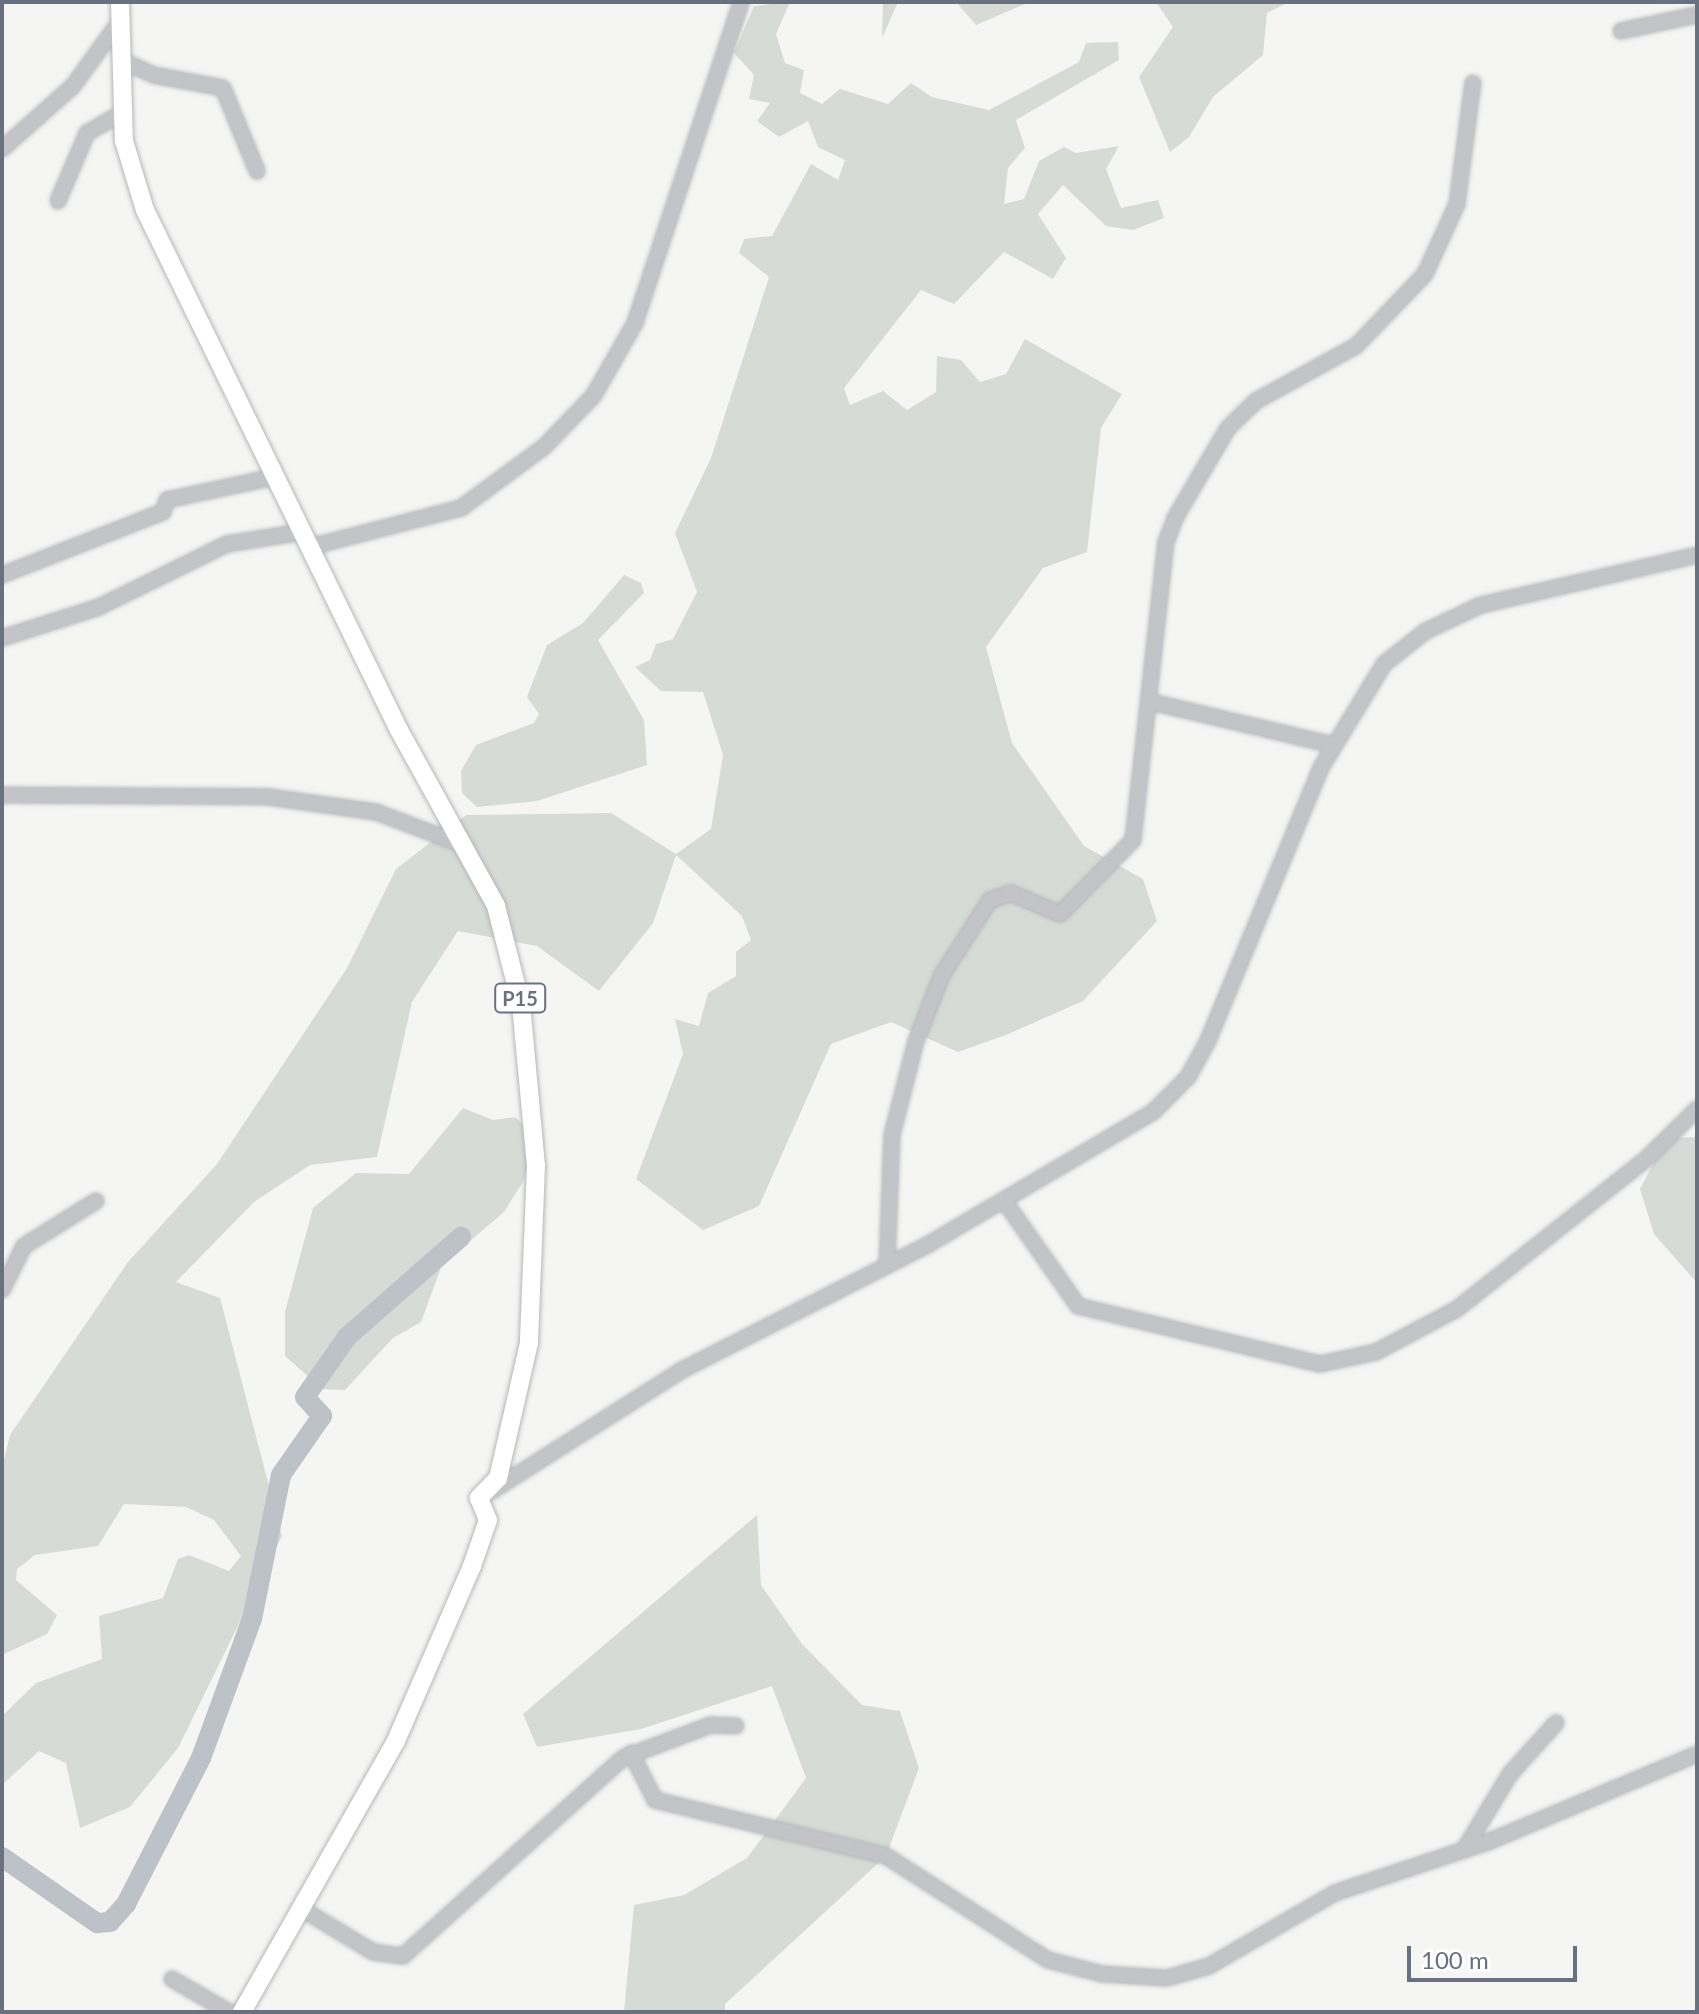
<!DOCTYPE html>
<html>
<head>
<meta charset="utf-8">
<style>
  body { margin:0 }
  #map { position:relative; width:1699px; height:2014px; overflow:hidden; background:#f5f6f3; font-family:Lato,sans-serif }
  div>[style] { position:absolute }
  .green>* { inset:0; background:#d6dcd5 }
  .river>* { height:20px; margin:-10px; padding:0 10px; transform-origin:10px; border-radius:10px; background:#bcc2c8 }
  .roads { filter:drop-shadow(0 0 2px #b4b6ba) drop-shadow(0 0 2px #b4b6ba) }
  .minor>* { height:14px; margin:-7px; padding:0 7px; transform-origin:7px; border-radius:7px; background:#c3c4c8 }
  .major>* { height:18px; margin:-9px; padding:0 9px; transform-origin:9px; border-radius:9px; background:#fff }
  span { translate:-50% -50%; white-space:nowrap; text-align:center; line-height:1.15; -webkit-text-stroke:8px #fff; paint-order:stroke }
  .shield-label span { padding:2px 6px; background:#fff; border:2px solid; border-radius:6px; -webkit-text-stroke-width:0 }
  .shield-label { font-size:20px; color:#697080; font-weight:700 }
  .frame { position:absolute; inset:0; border:4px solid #697080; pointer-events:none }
  .scale { position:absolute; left:1407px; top:1946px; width:170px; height:36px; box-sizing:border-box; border:4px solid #697080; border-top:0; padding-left:10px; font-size:24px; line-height:28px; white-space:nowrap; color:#697080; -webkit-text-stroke:6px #fff; paint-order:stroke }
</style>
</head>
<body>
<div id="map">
  <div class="green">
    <i style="clip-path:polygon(790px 2px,776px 34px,785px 63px,804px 70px,800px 93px,822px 104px,840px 89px,888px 104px,911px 83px,932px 97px,989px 110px,1079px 62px,1086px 43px,1118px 42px,1119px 60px,1016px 120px,1025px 148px,1008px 168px,1004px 204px,1024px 199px,1039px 161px,1064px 147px,1076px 153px,1119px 146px,1106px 169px,1121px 208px,1158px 200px,1164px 218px,1133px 230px,1106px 226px,1063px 185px,1038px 214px,1066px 258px,1053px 279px,1004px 252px,954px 304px,921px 290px,844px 388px,850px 405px,883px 391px,907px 410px,936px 392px,937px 356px,961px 360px,980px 382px,1006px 374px,1025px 339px,1122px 394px,1101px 428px,1087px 552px,1043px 568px,986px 647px,1012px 743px,1084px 846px,1143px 879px,1157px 921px,1083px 1001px,1006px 1035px,958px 1052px,891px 1022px,831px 1044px,759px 1206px,703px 1230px,636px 1179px,683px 1054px,675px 1019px,699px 1026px,708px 993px,736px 976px,736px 952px,751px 940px,742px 916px,676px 855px,653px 923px,599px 991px,537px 946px,458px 931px,412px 1002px,377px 1157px,310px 1165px,254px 1202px,176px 1282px,220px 1298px,282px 1536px,178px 1748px,130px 1807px,80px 1828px,66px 1763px,39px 1751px,2px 1785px,2px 1716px,36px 1683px,102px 1659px,99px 1616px,163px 1598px,178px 1559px,189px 1555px,229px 1571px,241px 1556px,214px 1520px,186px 1507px,124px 1504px,98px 1546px,35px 1555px,17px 1569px,16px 1580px,57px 1615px,47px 1634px,2px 1655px,2px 1468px,10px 1435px,128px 1262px,217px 1164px,347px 968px,396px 869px,466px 815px,611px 813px,676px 854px,711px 829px,723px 755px,703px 692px,661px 691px,635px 667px,650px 660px,656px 644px,673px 639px,697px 592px,675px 533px,711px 458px,769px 277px,739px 253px,744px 239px,772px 236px,811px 164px,838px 180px,845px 160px,818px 147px,808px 121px,779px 137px,757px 121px,770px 103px,749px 99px,754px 75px,734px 53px,754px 6px)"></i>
    <i style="clip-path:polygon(883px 2px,898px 2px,882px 38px)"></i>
    <i style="clip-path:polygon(956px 2px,1030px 2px,976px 25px)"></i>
    <i style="clip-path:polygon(1156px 2px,1334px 2px,1287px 3px,1267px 13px,1263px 55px,1213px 97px,1189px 137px,1170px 152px,1139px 77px,1173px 27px)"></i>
    <i style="clip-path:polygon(624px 575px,641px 583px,644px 593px,598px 640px,644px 720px,647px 765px,537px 801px,477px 807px,462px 793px,461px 771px,476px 745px,534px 723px,539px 714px,527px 697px,547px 645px,583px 623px)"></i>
    <i style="clip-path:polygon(463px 1108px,493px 1120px,515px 1117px,526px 1127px,530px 1160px,523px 1182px,504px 1212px,442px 1265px,421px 1322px,393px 1338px,345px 1390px,322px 1389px,285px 1356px,285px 1312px,313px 1208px,356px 1173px,409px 1174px)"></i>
    <i style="clip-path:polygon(1697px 1137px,1697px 1283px,1654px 1234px,1640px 1189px,1667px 1138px)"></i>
    <i style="clip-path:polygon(757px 1515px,761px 1585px,802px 1644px,862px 1705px,900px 1711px,919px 1768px,886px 1856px,725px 2004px,725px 2012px,624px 2012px,634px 1905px,684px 1895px,747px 1858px,806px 1778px,772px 1686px,641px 1729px,537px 1747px,523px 1714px)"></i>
  </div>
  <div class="river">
    <i style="left:2px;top:1857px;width:116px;rotate:34.8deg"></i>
    <i style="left:97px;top:1923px;width:13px;rotate:-4deg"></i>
    <i style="left:110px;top:1922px;width:24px;rotate:-48deg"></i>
    <i style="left:126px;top:1904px;width:164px;rotate:-62.8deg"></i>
    <i style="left:201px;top:1758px;width:148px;rotate:-69.9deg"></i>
    <i style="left:252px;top:1619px;width:147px;rotate:-78.6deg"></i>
    <i style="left:281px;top:1475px;width:72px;rotate:-55.2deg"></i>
    <i style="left:322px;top:1416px;width:25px;rotate:-132deg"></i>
    <i style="left:305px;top:1397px;width:73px;rotate:-55deg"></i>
    <i style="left:347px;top:1337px;width:152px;rotate:-41.3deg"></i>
  </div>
  <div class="roads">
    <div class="minor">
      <i style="left:1621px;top:31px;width:78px;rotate:-11.9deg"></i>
      <i style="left:120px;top:60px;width:36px;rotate:24deg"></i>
      <i style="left:153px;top:75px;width:71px;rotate:10.5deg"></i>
      <i style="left:223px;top:88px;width:90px;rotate:67.7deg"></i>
      <i style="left:2px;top:149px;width:95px;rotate:-41.6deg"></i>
      <i style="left:73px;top:86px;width:80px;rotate:-54.1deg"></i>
      <i style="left:58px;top:201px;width:74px;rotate:-66.9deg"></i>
      <i style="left:87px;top:133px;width:39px;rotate:-30deg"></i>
      <i style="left:310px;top:547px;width:156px;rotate:-14.5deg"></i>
      <i style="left:461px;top:508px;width:104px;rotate:-36.4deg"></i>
      <i style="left:545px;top:446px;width:71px;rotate:-46.1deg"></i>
      <i style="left:594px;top:395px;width:83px;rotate:-60.3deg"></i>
      <i style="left:635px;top:323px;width:338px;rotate:-71.7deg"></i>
      <i style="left:2px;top:575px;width:173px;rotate:-21.4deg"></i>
      <i style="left:163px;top:512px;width:13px;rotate:-72deg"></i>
      <i style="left:167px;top:500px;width:109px;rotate:-12.1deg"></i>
      <i style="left:2px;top:638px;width:102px;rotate:-17.7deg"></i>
      <i style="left:99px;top:607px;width:143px;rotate:-26.2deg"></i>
      <i style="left:227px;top:544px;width:76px;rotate:-9.1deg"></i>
      <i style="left:1151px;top:702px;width:187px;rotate:13.3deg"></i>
      <i style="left:2px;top:795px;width:267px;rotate:0.4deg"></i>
      <i style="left:269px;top:797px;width:108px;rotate:8deg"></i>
      <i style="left:376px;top:812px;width:96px;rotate:20.7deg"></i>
      <i style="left:1005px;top:1202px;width:127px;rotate:54.9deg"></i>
      <i style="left:1078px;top:1306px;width:249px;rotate:13.5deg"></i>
      <i style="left:1320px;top:1364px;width:57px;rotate:-12.1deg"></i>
      <i style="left:1376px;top:1352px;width:92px;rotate:-28deg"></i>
      <i style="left:1457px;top:1309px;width:240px;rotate:-38.4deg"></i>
      <i style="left:1645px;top:1160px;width:73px;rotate:-44.4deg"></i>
      <i style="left:887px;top:1265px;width:130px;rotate:-87.8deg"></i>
      <i style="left:892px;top:1135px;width:97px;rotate:-75.7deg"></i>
      <i style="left:916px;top:1041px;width:71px;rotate:-68.5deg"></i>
      <i style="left:942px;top:975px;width:89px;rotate:-57.4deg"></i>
      <i style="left:990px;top:900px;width:22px;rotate:-18deg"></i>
      <i style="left:1011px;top:893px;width:53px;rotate:23.2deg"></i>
      <i style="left:1060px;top:914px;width:104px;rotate:-45.4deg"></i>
      <i style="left:1133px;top:840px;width:300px;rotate:-83.7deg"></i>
      <i style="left:1166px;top:542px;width:26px;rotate:-69deg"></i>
      <i style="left:1175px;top:518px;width:104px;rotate:-59.5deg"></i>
      <i style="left:1228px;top:428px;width:39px;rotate:-44deg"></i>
      <i style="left:1256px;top:401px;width:114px;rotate:-28.8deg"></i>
      <i style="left:1356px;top:346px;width:100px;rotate:-46.2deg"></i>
      <i style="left:1425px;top:274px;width:77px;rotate:-65.4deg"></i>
      <i style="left:1457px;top:204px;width:122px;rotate:-82.5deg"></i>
      <i style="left:2px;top:1290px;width:49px;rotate:-63.4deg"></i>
      <i style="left:24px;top:1246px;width:85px;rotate:-32deg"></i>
      <i style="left:490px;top:1492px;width:230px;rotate:-32.4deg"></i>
      <i style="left:684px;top:1369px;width:275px;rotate:-27deg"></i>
      <i style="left:929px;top:1244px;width:260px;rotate:-30.5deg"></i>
      <i style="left:1153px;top:1112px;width:49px;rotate:-45deg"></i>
      <i style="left:1188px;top:1077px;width:39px;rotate:-61deg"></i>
      <i style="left:1207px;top:1043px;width:300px;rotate:-67.5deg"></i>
      <i style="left:1322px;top:766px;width:119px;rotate:-58.7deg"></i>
      <i style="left:1384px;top:664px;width:53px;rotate:-38.2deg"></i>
      <i style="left:1426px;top:631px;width:61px;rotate:-25.3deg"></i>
      <i style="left:1481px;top:605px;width:222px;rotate:-13deg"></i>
      <i style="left:631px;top:1753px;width:53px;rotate:62.9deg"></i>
      <i style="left:655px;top:1800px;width:238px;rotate:13.6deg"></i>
      <i style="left:886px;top:1856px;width:193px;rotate:32.7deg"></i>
      <i style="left:1048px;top:1960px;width:56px;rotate:14.5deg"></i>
      <i style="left:1102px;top:1974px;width:65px;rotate:3.5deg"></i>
      <i style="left:1167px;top:1978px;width:44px;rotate:-15.9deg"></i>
      <i style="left:1209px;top:1966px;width:146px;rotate:-30.1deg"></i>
      <i style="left:1335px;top:1893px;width:161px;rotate:-18.4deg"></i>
      <i style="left:1488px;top:1842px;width:227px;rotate:-22.8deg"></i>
      <i style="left:1464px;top:1850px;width:89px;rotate:-58.8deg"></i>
      <i style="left:1510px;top:1774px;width:69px;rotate:-48deg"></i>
      <i style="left:302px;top:1909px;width:83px;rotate:31.2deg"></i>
      <i style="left:373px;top:1952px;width:30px;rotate:8deg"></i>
      <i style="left:403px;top:1956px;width:296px;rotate:-42deg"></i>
      <i style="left:623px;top:1758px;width:94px;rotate:-20.6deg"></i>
      <i style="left:711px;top:1725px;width:25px;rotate:2deg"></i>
      <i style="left:172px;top:1979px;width:66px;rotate:30.1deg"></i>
    </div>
    <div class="major">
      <i style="left:120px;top:2px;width:139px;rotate:88.4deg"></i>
      <i style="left:124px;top:141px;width:72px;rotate:73.1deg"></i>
      <i style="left:145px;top:210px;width:579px;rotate:63.97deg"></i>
      <i style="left:399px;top:730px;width:201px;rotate:61.1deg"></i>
      <i style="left:496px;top:906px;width:101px;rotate:75.7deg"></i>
      <i style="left:521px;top:1004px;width:163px;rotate:84.7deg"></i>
      <i style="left:536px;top:1166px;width:177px;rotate:92.3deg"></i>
      <i style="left:529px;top:1343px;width:139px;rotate:102.9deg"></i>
      <i style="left:498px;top:1478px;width:28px;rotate:134deg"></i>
      <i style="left:479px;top:1498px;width:24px;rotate:68deg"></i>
      <i style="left:488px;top:1520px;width:49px;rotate:109.2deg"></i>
      <i style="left:472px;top:1566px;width:191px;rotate:113.5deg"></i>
      <i style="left:396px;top:1741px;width:312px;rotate:119.6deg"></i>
    </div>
  </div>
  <div class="shield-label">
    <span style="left:520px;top:998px">P15</span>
  </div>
  <div class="frame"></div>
  <div class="scale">100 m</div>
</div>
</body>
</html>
